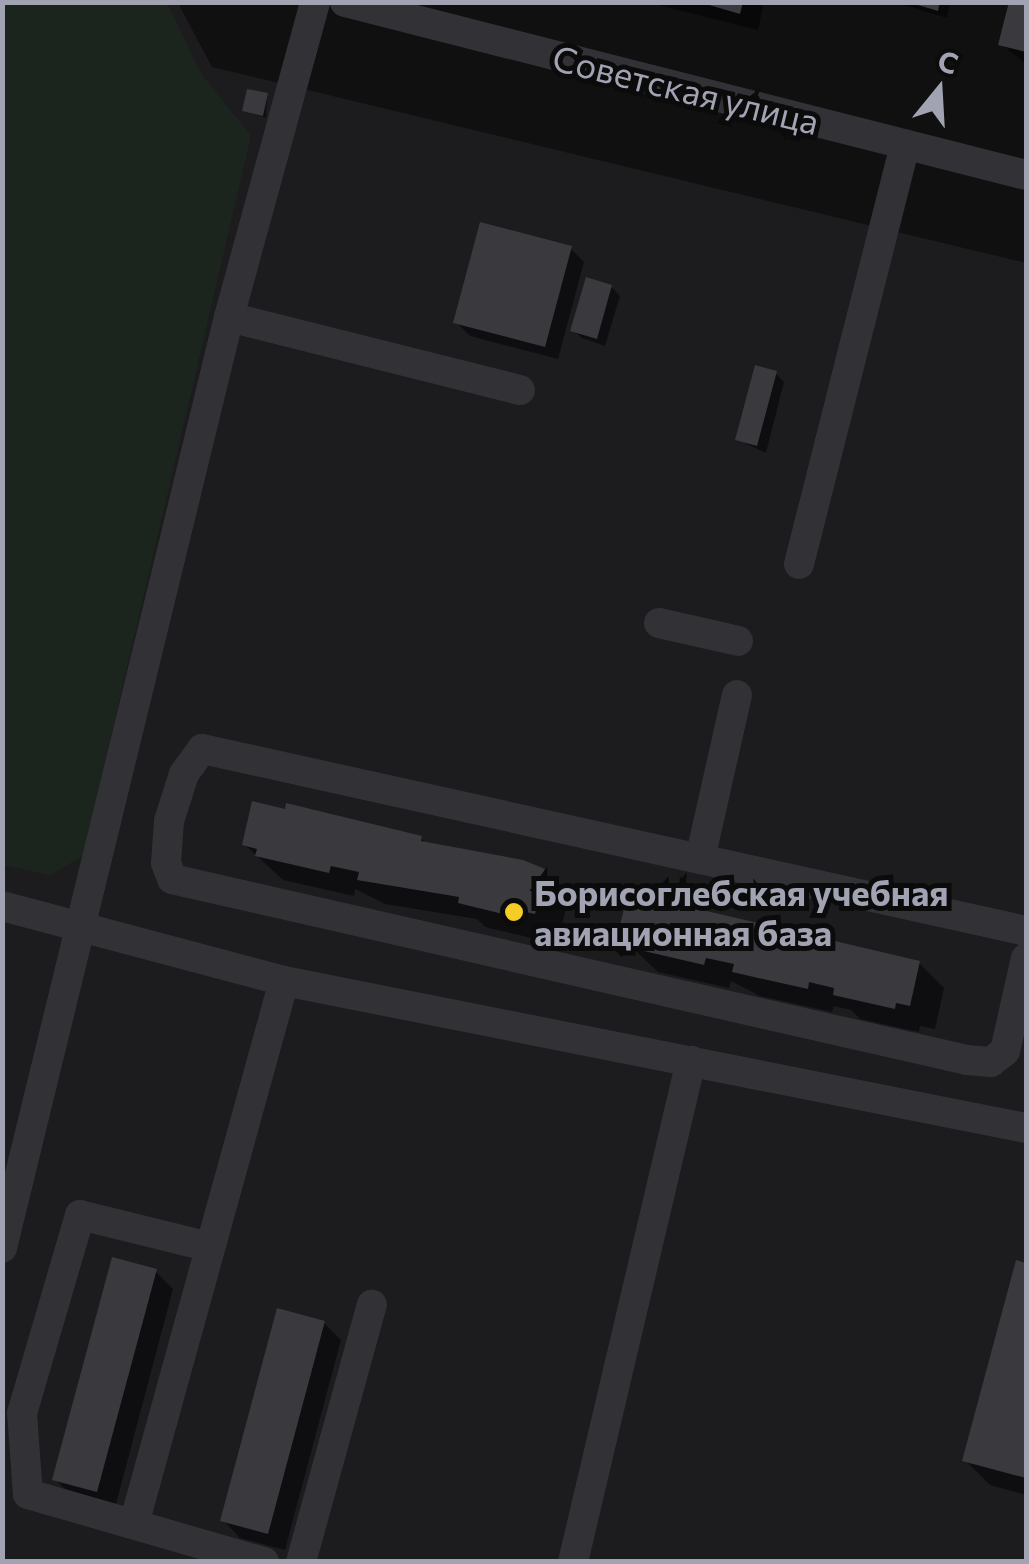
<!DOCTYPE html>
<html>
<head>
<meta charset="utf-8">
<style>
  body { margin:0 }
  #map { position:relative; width:1029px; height:1564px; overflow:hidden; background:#101011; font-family:Commissioner,sans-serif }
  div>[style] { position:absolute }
  .built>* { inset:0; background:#1c1c1e }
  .green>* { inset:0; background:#1c241e }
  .shadow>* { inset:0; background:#0007 }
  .building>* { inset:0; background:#3a3a3e }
  .minor>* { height:30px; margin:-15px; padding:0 15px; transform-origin:15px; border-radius:15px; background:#313136 }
  .dots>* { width:28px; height:28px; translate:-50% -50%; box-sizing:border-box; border:5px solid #0b0b0c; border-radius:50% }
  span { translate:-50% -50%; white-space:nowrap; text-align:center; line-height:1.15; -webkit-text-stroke:10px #0b0b0c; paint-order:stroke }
  .street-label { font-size:35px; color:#a1a3b2 }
  .poi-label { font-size:35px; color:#a1a3b2; font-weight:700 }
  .left { translate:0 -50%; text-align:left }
  .frame { position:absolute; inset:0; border:5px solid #a1a3b2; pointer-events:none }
  .north { position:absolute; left:889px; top:40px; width:100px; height:100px; -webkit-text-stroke:8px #0b0b0c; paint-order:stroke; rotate:18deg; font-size:28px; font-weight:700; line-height:40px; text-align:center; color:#a1a3b2 }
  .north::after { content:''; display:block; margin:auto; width:35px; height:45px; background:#a1a3b2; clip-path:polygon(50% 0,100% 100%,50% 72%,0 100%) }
</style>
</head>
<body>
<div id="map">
  <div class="built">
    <i style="clip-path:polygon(3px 3px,178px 3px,212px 67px,1026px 263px,1026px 1561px,3px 1562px)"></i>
  </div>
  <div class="green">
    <i style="clip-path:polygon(3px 3px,167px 3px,202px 75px,251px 136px,83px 856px,50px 875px,3px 865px)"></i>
  </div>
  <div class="shadow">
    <i style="clip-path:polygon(646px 2px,764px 2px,758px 30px)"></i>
    <i style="clip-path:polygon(894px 2px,950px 2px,947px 18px)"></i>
    <i style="clip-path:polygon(1011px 2px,1026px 2px,1026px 64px,1001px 44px)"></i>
    <i style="clip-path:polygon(267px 95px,266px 118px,245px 110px)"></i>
    <i style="clip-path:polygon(570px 248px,584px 262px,558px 359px,470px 336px,456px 322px)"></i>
    <i style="clip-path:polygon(611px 287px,620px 296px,605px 346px,582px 338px,573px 330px)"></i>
    <i style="clip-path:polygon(776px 374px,784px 382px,766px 453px,738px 440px)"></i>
    <i style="clip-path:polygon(421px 838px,428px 846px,544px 872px,569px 896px,559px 938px,545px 934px,544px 941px,485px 927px,477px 919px,385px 904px,355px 889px,354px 896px,283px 880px,245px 845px)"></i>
    <i style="clip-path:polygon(620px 936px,919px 963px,944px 988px,935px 1029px,920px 1026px,919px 1032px,860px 1019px,851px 1010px,834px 1006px,832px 1012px,760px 996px,731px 981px,729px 988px,658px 972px)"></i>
    <i style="clip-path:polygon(1018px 1264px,1026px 1266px,1026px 1495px,990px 1485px,965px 1460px)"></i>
    <i style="clip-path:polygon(156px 1272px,173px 1289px,115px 1508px,73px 1497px,55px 1479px)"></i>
    <i style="clip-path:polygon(324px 1323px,341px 1340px,285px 1550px,240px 1538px,223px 1520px)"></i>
  </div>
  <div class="building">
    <i style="clip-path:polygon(699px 2px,743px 2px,740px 14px)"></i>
    <i style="clip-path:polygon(908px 2px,940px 2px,938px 11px)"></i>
    <i style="clip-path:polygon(1009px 2px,1026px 2px,1026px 52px,998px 45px)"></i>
    <i style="clip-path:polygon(247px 89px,268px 93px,263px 116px,242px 111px)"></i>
    <i style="clip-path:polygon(480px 222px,572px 246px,545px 347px,453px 323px)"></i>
    <i style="clip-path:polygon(586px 277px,612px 285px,597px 339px,570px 331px)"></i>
    <i style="clip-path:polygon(755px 365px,777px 371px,757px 446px,735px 440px)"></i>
    <i style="clip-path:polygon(252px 801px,285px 809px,286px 803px,422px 836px,421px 841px,523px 860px,545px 869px,535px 914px,521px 911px,519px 918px,458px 903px,459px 897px,357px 880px,359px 872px,331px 866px,329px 873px,255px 856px,257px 849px,242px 845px)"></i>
    <i style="clip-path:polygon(628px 893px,695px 903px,694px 908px,920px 961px,910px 1006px,896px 1003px,895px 1009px,833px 995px,834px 988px,809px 982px,808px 989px,732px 972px,734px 964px,706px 958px,704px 965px,631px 948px,632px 940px,617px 937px)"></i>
    <i style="clip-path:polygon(112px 1257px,157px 1269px,97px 1492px,52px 1480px)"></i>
    <i style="clip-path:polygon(1016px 1260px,1026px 1263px,1026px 1478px,962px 1461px)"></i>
    <i style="clip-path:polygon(277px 1308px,325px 1321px,268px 1534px,220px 1521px)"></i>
  </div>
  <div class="minor">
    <i style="left:345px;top:2px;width:703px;rotate:14.25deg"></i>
    <i style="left:229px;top:317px;width:300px;rotate:14.1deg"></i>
    <i style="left:799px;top:564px;width:433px;rotate:-75.8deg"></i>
    <i style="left:659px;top:623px;width:81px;rotate:12.8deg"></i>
    <i style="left:700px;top:859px;width:168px;rotate:-77.3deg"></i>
    <i style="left:2px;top:906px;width:292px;rotate:14.9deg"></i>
    <i style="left:284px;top:981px;width:756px;rotate:11.21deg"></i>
    <i style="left:1026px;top:931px;width:844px;rotate:-167.54deg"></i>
    <i style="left:202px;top:749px;width:31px;rotate:126deg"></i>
    <i style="left:184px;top:774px;width:49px;rotate:107.7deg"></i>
    <i style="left:169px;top:821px;width:42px;rotate:94.1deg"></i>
    <i style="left:166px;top:863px;width:17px;rotate:69deg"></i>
    <i style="left:172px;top:879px;width:815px;rotate:12.83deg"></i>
    <i style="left:967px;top:1060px;width:24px;rotate:5deg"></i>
    <i style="left:991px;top:1062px;width:18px;rotate:-38deg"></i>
    <i style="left:1005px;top:1051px;width:95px;rotate:-77.3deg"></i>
    <i style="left:210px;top:1247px;width:134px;rotate:-166.2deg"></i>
    <i style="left:80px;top:1215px;width:206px;rotate:106.3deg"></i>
    <i style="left:22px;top:1413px;width:81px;rotate:85.8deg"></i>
    <i style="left:28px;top:1494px;width:246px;rotate:16.1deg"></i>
    <i style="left:2px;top:1248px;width:958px;rotate:-76.3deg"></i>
    <i style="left:229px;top:317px;width:327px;rotate:-74.7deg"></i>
    <i style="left:134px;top:1524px;width:563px;rotate:-74.56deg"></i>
    <i style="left:301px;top:1562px;width:267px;rotate:-74.6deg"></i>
    <i style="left:573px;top:1562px;width:515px;rotate:-76.75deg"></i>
  </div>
  <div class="dots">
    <i style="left:514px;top:912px;background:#f4cd26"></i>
  </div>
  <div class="street-label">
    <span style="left:686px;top:89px;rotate:14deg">Советская улица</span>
  </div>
  <div class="poi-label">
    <span class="left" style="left:534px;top:912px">Борисоглебская учебная<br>авиационная база</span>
  </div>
  <div class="frame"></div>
  <div class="north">С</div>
</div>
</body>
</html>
